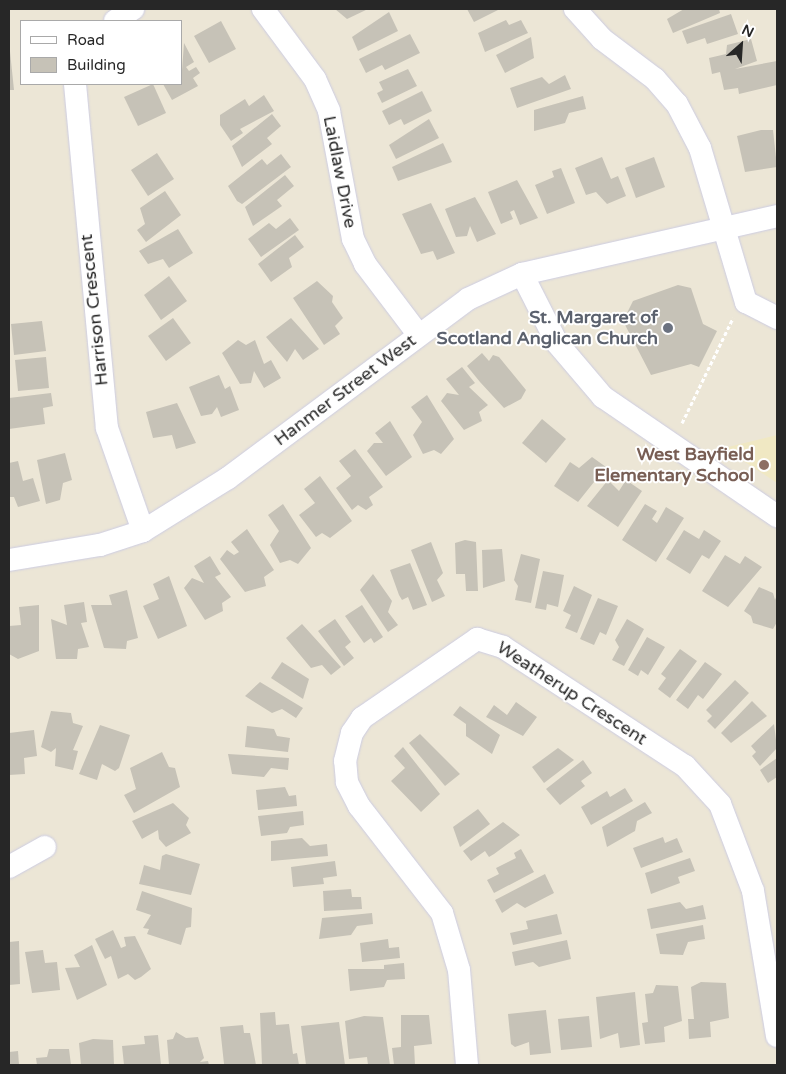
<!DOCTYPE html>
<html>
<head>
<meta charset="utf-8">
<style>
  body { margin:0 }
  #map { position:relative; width:786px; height:1074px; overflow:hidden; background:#ece6d6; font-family:"Varela Round",sans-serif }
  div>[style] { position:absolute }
  .education>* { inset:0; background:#f0e8c3 }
  .building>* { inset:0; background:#c6c2b7 }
  .path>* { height:3px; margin-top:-1.5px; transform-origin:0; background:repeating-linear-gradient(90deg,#fff 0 4px,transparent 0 6.5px) }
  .roads { filter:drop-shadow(0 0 1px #cccce2) drop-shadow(0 0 1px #cccce2) }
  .minor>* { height:22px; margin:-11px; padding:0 11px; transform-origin:11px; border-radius:11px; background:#fff }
  .dots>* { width:14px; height:14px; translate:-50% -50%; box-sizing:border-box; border:2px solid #fff; border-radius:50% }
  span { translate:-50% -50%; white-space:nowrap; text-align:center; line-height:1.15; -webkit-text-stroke:4px #fff; paint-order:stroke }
  .street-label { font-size:18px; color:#272727 }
  .worship-label { font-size:18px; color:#5b616d; font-weight:700 }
  .right { translate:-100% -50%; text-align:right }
  .education-label { font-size:18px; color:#785e54; font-weight:700 }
  .frame { position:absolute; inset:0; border:10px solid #272727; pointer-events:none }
  .legend { position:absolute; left:20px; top:20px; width:162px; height:65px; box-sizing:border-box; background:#fff; border:1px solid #a9a9a9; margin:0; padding:6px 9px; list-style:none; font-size:15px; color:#272727 }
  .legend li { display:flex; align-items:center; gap:10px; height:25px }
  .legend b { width:25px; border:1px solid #a9a9a9 }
  .north { position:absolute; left:716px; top:20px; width:50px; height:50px; -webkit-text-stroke:4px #fff; paint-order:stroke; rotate:26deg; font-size:14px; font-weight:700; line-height:20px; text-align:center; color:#272727 }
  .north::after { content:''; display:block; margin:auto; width:18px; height:22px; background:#272727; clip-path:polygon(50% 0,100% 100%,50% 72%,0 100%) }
</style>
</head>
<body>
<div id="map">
  <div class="education">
    <i style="clip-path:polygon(777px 435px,777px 483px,724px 448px)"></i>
  </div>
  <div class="building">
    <i style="clip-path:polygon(335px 9px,368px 9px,347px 19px)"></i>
    <i style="clip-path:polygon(467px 9px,500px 9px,474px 22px)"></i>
    <i style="clip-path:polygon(684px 9px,719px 9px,720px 13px,673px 33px,667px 19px)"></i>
    <i style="clip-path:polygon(389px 12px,398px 31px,358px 51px,352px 37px)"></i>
    <i style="clip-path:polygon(731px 14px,738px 34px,707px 44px,705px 38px,687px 44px,682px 31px)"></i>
    <i style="clip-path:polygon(506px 20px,509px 25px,521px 20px,528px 33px,485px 52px,478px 33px)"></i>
    <i style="clip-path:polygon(221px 21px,236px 49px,209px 63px,194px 36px)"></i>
    <i style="clip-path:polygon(410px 34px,420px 53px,385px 70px,382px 65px,366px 73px,359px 59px)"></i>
    <i style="clip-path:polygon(531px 37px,534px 58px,505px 73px,496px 55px)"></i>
    <i style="clip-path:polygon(751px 39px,757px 61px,735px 69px,777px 61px,777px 85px,739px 94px,738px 88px,724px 90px,720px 72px,712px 74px,709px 58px,726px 54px,727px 45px)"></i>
    <i style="clip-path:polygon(9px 42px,14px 90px,9px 90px)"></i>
    <i style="clip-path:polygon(184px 43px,194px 62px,186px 67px,189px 71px,196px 67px,200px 73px,193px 78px,198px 86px,172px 100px,163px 84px,181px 84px)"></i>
    <i style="clip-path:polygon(408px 69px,417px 86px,382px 103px,377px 93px,383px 90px,379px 82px)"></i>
    <i style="clip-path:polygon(565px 75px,571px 89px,517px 108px,510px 88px,542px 77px,549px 84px)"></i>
    <i style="clip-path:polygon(153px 84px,166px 113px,138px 126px,124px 97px)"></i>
    <i style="clip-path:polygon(422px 91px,432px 111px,404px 125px,401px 119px,389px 125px,382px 111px)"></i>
    <i style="clip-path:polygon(264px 95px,274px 111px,240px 129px,243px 133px,231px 141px,220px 125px,220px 115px,245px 99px,249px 106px)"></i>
    <i style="clip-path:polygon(583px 96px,586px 109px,569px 113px,565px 123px,534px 131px,534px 110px)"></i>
    <i style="clip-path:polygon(272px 114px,281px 126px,267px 138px,272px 144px,242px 167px,232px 146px)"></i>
    <i style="clip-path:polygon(429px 119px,439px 138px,396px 159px,389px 145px)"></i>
    <i style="clip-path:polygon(761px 130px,773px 130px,777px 167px,745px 172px,737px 136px)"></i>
    <i style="clip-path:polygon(443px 143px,452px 162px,398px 181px,392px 167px)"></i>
    <i style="clip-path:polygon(157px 153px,174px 179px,148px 196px,131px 170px)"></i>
    <i style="clip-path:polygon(281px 154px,291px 167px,242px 204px,237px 201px,228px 186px,262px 159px,267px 165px)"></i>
    <i style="clip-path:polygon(602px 157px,611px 179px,618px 176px,626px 196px,607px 204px,596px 192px,586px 195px,575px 168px)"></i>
    <i style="clip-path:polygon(654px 157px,665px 187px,636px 198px,625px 168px)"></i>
    <i style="clip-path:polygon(561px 168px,575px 203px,547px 214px,535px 185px,554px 177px,552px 171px)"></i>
    <i style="clip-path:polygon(285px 175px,294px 186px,277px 200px,282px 206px,253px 226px,245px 207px)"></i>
    <i style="clip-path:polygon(517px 180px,538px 218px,520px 225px,514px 210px,510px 212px,513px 219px,501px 224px,488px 192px)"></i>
    <i style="clip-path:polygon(165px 191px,181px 215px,146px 242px,137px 230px,145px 224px,140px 208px)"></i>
    <i style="clip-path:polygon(475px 197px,496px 234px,477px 242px,470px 226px,467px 236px,456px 237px,445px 209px)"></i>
    <i style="clip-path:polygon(431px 203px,455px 253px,437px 260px,433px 251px,421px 254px,402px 214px)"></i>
    <i style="clip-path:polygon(290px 218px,299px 230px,261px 257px,248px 239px,269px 223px,276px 229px)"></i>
    <i style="clip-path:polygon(178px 229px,193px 253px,169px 268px,163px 259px,148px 264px,139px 251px)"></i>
    <i style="clip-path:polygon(295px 235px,304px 247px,289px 258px,292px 267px,271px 282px,258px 264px)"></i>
    <i style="clip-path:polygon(169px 276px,187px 301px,161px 320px,144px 295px)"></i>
    <i style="clip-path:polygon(317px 281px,333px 296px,332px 302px,343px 318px,335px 326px,340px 334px,324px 345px,293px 298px)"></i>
    <i style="clip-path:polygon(678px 285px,691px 288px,703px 324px,717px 331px,699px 367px,691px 364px,651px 375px,623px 321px,633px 301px)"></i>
    <i style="clip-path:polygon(173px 318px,191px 343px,166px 361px,148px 336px)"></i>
    <i style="clip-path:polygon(291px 318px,319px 349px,303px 360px,295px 349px,287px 362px,266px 337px)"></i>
    <i style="clip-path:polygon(42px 321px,46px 351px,14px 355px,11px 324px)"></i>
    <i style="clip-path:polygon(238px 340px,246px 345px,255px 340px,264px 364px,271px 360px,281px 378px,264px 388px,254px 371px,251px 383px,240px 384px,222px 353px)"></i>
    <i style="clip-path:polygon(482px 353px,489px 361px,493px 355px,499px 357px,526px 390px,521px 399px,504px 408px,480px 382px,467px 366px)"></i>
    <i style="clip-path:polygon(46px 357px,49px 388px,18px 391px,15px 360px)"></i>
    <i style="clip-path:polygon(462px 367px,475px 383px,469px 387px,488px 405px,479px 412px,482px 421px,464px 430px,441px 401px,447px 393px,459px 395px,446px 379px)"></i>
    <i style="clip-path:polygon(219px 375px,225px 389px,230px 386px,239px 410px,221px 417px,217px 407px,212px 414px,201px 416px,189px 387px)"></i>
    <i style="clip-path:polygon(51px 393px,53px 406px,43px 408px,45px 424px,9px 429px,9px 398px)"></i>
    <i style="clip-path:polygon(427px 395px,454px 439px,441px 454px,434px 450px,423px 454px,413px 435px,422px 422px,411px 407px)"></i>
    <i style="clip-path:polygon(177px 403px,196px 443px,176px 449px,172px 435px,153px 438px,146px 412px)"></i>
    <i style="clip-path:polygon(542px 419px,566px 439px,546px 463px,522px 443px)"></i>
    <i style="clip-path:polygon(390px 421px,412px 457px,386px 476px,367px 451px,374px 443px,383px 443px,375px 433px)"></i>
    <i style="clip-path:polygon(355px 449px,383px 487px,369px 497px,373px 505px,366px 510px,358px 505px,352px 510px,336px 488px,351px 476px,339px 461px)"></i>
    <i style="clip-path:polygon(65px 453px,72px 480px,63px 483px,60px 500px,46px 504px,37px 460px)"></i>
    <i style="clip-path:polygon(592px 457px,606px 467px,578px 502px,554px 486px,570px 462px,579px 468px)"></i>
    <i style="clip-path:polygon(18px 461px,23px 481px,33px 478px,40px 501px,18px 507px,14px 497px,9px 497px,9px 463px)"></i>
    <i style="clip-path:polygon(320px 476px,352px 521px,330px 538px,322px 533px,316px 537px,299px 515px,315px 503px,304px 489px)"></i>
    <i style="clip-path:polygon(608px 480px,619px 491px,626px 480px,642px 491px,618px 527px,587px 506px)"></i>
    <i style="clip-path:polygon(283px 504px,311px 548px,298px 564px,290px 560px,280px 563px,270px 545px,279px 531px,268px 515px)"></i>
    <i style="clip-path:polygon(645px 504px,657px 511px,652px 519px,657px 523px,666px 507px,684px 518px,656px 562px,622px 540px)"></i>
    <i style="clip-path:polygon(247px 529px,274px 570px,264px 577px,266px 586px,245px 592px,220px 559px,227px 550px,234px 555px,239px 552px,231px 542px)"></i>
    <i style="clip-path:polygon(684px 530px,699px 539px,704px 530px,721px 541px,709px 559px,702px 555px,690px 574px,666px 559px)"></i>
    <i style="clip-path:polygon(465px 540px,476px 542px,478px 591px,466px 591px,465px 574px,456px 574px,455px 543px)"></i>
    <i style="clip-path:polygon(431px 542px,443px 573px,437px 580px,445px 596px,432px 602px,411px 550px)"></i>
    <i style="clip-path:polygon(502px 549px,505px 581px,483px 588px,482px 550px)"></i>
    <i style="clip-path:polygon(521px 554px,540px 559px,531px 603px,515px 600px,518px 586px,514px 580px)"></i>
    <i style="clip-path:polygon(725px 555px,740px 564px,745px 556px,762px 567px,728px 607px,702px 591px)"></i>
    <i style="clip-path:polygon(210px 556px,221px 574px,215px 577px,231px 597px,222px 603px,223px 611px,205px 620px,184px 588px,192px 578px,204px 583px,194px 566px)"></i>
    <i style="clip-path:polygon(410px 563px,427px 605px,413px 610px,408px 597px,402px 600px,399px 595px,390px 570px)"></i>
    <i style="clip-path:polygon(543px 571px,564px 575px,558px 607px,547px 604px,546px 610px,535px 608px)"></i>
    <i style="clip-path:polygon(373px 574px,392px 601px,388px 612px,398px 625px,388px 632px,360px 590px)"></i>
    <i style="clip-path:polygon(169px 576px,187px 626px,158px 639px,143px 606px,159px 599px,153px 584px)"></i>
    <i style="clip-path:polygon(574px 586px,592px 595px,577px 633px,565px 628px,571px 615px,563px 611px)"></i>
    <i style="clip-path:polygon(759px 587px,773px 593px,775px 600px,777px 595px,777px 622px,773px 629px,753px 623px,751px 616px,744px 611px)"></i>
    <i style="clip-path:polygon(127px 590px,138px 638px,127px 641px,126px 649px,104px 648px,91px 605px,112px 605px,109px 595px)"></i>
    <i style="clip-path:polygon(598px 598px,618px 606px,606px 635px,600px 632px,594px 645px,580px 639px)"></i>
    <i style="clip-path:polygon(84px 602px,87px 622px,81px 623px,89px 647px,78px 649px,77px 659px,56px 659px,51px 619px,67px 625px,64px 605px)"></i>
    <i style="clip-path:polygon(39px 605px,39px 651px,18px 659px,9px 654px,9px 626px,21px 625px,19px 607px)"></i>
    <i style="clip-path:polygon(362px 605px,383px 637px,374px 643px,371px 638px,364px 643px,345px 616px)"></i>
    <i style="clip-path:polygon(335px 619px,351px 642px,345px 647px,354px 658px,344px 666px,318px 631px)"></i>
    <i style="clip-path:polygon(627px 619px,644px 629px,624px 666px,612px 660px,619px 647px,615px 640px)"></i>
    <i style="clip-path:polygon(302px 624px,341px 667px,331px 675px,322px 665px,311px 668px,286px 638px)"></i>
    <i style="clip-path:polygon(647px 637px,665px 647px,648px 675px,641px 670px,638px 676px,628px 670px)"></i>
    <i style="clip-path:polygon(680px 649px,697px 661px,670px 698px,658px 689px,666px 678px,661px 674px)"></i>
    <i style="clip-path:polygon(282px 662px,309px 679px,303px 699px,271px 678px)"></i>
    <i style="clip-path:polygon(705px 662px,722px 674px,703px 699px,698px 695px,688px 709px,676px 700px)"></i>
    <i style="clip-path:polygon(735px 680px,749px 693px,715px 729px,707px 721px,712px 716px,706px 710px)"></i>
    <i style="clip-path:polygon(260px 682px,303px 708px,296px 718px,282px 709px,272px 713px,245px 696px)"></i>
    <i style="clip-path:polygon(752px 701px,767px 716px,731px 743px,721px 733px)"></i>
    <i style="clip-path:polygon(516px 702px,537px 717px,523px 736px,486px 717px,494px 705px,507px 715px)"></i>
    <i style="clip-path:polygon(460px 706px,500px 735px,492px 754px,466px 736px,466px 724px,453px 715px)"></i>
    <i style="clip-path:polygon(51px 711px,71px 713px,73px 723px,83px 726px,73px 750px,78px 751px,73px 770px,55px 766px,56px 748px,51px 752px,41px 747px)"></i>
    <i style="clip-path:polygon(774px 724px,777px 748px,760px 766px,752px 756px,756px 752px,751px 746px)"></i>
    <i style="clip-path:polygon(100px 725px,130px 735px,119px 768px,115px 771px,102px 764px,97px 780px,79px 774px)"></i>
    <i style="clip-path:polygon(247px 726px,274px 729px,277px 736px,290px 738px,288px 752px,245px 747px)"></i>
    <i style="clip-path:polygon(34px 730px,37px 756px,24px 758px,25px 774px,9px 775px,9px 733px)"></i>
    <i style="clip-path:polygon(420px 734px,460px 774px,445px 786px,409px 743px)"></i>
    <i style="clip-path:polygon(403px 747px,440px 794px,421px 812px,391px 781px,405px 768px,394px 756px)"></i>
    <i style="clip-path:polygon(558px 748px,574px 760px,544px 783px,532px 767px)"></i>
    <i style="clip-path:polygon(162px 752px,169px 767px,175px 768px,180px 787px,134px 813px,124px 795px,136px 789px,130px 768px)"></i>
    <i style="clip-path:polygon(228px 754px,289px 758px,288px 770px,271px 768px,264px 777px,232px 774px)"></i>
    <i style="clip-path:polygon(777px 758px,777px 777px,768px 783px,760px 770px)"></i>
    <i style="clip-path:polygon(583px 760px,592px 773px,581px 781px,585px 786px,560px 805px,546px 789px)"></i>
    <i style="clip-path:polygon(285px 787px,289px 796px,296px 795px,297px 806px,258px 810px,256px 790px)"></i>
    <i style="clip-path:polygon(625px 788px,633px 801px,591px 825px,581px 807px,607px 791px,610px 797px)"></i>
    <i style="clip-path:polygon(645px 802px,652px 813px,637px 821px,635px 831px,607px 847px,602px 827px)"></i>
    <i style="clip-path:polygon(173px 803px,189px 818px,186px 825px,191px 833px,166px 847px,159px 839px,158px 830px,142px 839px,132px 821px)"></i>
    <i style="clip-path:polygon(478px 809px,490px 824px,460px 847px,453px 827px)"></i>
    <i style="clip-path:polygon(303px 811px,304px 825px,290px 827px,287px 833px,261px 836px,258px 816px)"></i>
    <i style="clip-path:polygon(503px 822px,520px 835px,494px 854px,489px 857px,485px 851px,471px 861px,463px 851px)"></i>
    <i style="clip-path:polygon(663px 837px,665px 843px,677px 838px,683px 852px,641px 868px,633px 848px)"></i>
    <i style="clip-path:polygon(302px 838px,310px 846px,327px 844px,328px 856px,271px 861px,271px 841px)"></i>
    <i style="clip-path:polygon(521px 849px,534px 872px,494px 893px,487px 880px,499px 874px,496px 868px,516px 858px,514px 853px)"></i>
    <i style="clip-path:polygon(166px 854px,200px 864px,191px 895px,139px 884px,144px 865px,160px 870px,162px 856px)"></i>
    <i style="clip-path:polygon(690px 858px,695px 871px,678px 877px,680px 883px,651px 894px,645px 873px)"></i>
    <i style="clip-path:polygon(335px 861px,337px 876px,323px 878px,324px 884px,293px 887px,291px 867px)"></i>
    <i style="clip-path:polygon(545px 874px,554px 893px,525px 908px,517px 903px,502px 913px,495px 900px)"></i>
    <i style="clip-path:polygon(351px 889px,352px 897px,361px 897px,362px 909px,324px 911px,323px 891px)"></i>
    <i style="clip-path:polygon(142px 891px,192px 908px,191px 927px,186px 928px,181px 945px,147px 934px,149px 929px,143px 928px,151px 915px,136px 910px)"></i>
    <i style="clip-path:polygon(680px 902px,686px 909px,703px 905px,706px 919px,651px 929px,647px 909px)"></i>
    <i style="clip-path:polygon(372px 913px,373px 924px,357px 926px,351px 935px,319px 939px,322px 918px)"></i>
    <i style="clip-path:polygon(557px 914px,562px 934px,513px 945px,510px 933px,528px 929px,526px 921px)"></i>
    <i style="clip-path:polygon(703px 925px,705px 939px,688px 942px,683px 955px,660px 954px,656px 934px)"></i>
    <i style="clip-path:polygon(113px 930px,121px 948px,126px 946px,124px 937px,135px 936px,151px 969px,141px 977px,135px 980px,128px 974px,118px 979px,111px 956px,105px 959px,95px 939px)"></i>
    <i style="clip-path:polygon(388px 939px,389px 948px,399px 947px,400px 958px,362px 962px,360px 943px)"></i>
    <i style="clip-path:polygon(567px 940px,571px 959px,539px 967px,533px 962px,515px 966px,512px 952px)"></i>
    <i style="clip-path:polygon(19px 941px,20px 984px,9px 985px,9px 942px)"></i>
    <i style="clip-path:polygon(92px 945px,107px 985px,77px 1000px,65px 968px,80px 967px,74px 955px)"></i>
    <i style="clip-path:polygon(43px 950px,45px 963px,57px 962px,60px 990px,32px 993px,25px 952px)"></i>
    <i style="clip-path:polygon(404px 963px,405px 979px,387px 980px,384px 987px,350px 991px,348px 969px,384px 969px,384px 965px)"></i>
    <i style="clip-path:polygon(701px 982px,726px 983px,729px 1018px,710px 1022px,711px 1037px,689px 1039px,688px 1019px,694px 1019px,691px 987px)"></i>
    <i style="clip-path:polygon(656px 985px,678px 986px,682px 1021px,664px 1027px,665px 1042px,645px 1044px,642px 1023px,648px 1022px,645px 994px,653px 993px)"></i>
    <i style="clip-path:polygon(635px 992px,640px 1045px,620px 1048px,618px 1033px,600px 1039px,596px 997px)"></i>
    <i style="clip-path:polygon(546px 1010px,551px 1053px,530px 1055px,529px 1042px,515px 1047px,511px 1044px,508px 1014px)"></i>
    <i style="clip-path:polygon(275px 1012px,276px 1025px,289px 1024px,293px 1054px,297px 1053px,299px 1065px,262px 1065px,260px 1013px)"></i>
    <i style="clip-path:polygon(401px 1015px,429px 1015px,432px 1044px,414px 1046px,415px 1065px,394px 1065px,392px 1048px,401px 1047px)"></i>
    <i style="clip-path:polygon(364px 1016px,383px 1017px,390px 1065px,368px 1065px,367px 1057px,349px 1059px,345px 1021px)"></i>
    <i style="clip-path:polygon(589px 1016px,592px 1047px,561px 1050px,558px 1019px)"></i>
    <i style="clip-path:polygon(339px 1022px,345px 1065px,306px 1065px,301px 1026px)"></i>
    <i style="clip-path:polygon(243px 1025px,244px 1033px,250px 1033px,256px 1065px,224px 1064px,220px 1027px)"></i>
    <i style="clip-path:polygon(176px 1032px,186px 1038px,198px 1037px,204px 1058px,200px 1062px,208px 1061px,209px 1065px,169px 1065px,167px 1040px,173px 1039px)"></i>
    <i style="clip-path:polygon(158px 1035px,161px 1065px,124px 1065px,122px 1046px,145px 1044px,144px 1036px)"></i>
    <i style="clip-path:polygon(93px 1039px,113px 1040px,114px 1065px,81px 1065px,79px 1043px)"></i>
    <i style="clip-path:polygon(49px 1049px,69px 1049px,71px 1065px,37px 1065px,36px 1058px,47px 1057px)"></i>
    <i style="clip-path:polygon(18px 1051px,19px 1065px,9px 1065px,9px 1052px)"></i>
  </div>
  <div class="path">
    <i style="left:682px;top:423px;width:117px;rotate:-64.1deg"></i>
  </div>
  <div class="roads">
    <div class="minor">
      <i style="left:263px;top:9px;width:87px;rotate:53.4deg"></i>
      <i style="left:315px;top:79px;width:35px;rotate:66deg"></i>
      <i style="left:329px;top:111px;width:130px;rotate:79.4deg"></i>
      <i style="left:353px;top:239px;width:28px;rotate:64deg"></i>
      <i style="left:365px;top:264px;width:88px;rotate:52.9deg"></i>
      <i style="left:575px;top:9px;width:40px;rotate:48deg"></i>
      <i style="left:602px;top:39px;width:66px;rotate:37deg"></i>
      <i style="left:655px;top:79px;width:33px;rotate:49deg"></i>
      <i style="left:677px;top:104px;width:50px;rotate:62.4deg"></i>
      <i style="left:700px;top:148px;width:161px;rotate:73.4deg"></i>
      <i style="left:746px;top:302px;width:35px;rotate:27deg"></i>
      <i style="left:115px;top:21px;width:22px;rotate:-34deg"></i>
      <i style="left:75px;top:84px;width:345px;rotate:84.7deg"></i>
      <i style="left:107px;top:428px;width:109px;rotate:70.7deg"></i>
      <i style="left:522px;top:274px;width:77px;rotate:63.1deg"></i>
      <i style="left:557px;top:343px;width:71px;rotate:49.6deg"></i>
      <i style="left:603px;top:397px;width:211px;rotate:34.4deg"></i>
      <i style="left:9px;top:560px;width:92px;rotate:-9.4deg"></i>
      <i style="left:100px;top:545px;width:45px;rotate:-18deg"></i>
      <i style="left:143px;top:531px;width:100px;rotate:-31.9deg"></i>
      <i style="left:228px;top:478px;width:299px;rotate:-36.7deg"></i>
      <i style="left:468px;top:299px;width:60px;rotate:-24.8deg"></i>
      <i style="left:522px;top:274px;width:262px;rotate:-12.8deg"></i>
      <i style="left:9px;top:867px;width:41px;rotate:-29.1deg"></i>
      <i style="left:467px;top:1065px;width:95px;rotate:-94.8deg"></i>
      <i style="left:459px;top:970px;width:59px;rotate:-106.6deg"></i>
      <i style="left:442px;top:913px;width:135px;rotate:-127.8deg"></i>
      <i style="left:359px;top:806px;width:27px;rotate:-117deg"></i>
      <i style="left:347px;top:782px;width:21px;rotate:-95deg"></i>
      <i style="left:345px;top:761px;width:29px;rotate:-76deg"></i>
      <i style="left:352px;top:733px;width:18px;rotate:-56deg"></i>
      <i style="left:362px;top:718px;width:140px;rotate:-34.5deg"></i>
      <i style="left:477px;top:639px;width:27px;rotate:17deg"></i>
      <i style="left:503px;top:647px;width:217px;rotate:33.2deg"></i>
      <i style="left:685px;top:766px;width:52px;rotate:47.4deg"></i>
      <i style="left:720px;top:804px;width:93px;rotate:69.2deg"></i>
      <i style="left:753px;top:891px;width:147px;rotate:80.6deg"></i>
    </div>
  </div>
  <div class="dots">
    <i style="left:668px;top:328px;background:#6b7280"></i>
    <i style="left:764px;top:465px;background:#8d6e63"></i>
  </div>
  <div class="street-label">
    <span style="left:340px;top:172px;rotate:79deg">Laidlaw Drive</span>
    <span style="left:94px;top:310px;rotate:-96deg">Harrison Crescent</span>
    <span style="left:345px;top:390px;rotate:-37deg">Hanmer Street West</span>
    <span style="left:572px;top:693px;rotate:33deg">Weatherup Crescent</span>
  </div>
  <div class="worship-label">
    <span class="right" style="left:658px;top:328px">St. Margaret of<br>Scotland Anglican Church</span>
  </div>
  <div class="education-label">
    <span class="right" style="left:754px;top:465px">West Bayfield<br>Elementary School</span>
  </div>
  <div class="frame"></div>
  <ul class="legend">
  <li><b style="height:6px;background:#fff"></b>Road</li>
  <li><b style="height:14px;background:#c6c2b7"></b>Building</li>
  </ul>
  <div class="north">N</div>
</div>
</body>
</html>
